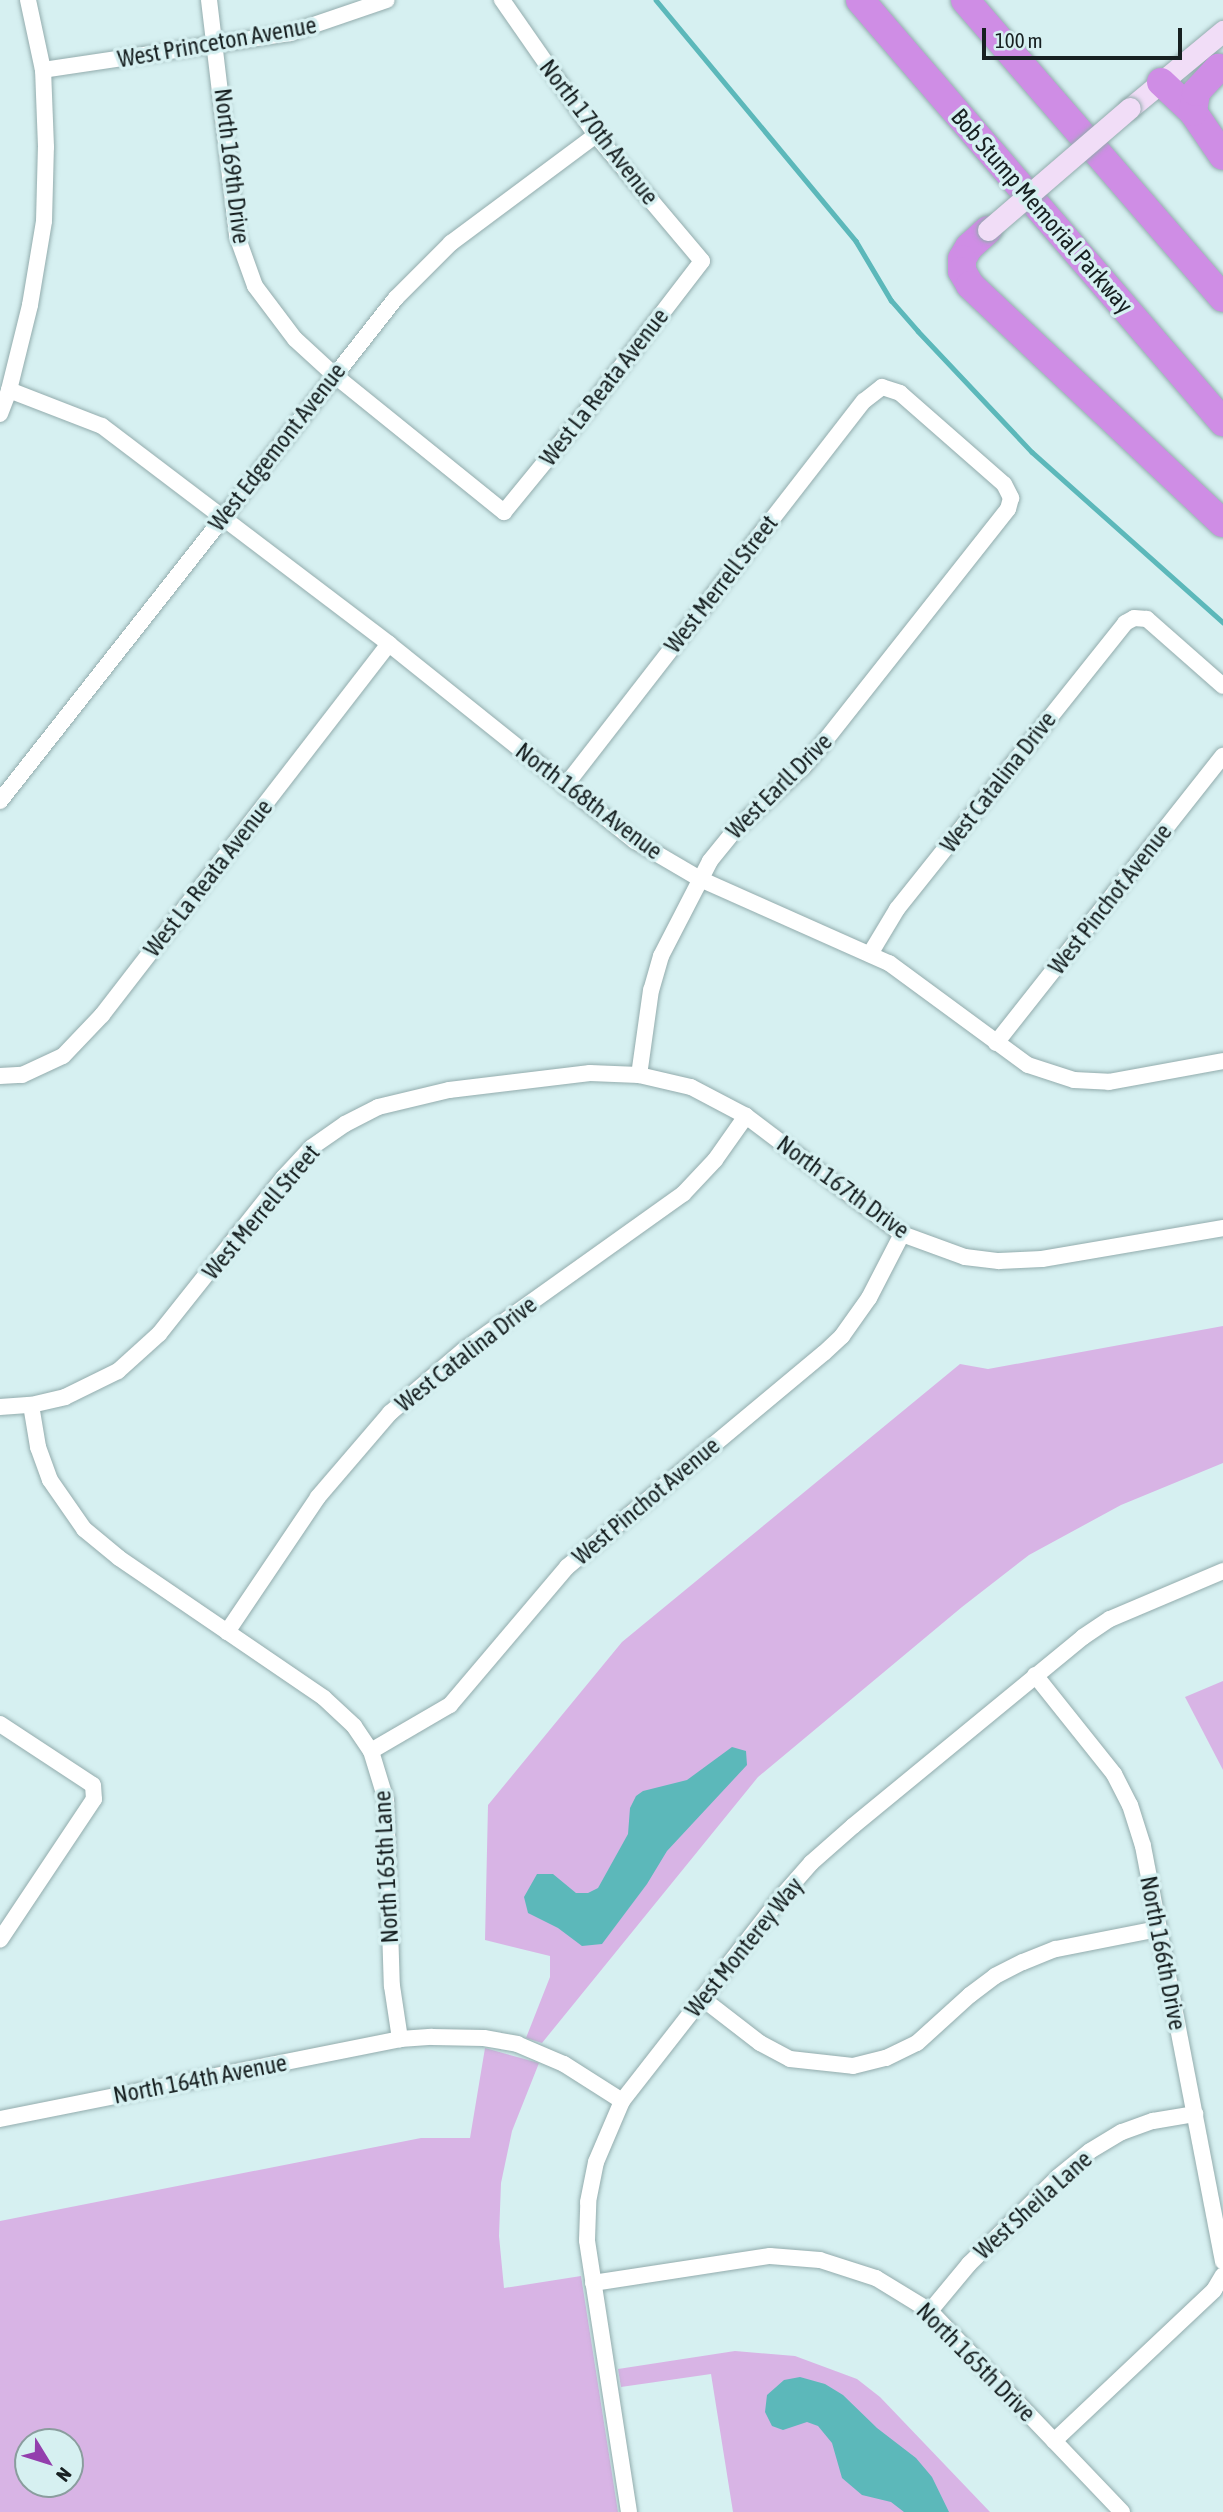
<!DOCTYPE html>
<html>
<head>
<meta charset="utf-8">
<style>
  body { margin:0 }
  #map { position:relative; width:1223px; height:2512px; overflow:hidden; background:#d6f0f1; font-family:"Asap Condensed",sans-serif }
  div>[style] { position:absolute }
  .green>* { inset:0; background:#d8b4e5 }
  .water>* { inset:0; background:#5cb8ba }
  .stream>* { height:4.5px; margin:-2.25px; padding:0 2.25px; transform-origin:2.25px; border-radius:2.25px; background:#5cb8ba }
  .roads { filter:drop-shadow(0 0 2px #93acad) drop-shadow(0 0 2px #93acad) }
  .street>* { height:16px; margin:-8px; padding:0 8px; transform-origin:8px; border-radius:8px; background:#fff }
  .secondary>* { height:21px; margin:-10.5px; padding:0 10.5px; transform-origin:10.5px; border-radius:10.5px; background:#f1ddf7 }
  .highway>* { height:28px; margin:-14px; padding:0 14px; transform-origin:14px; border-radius:14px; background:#cf8de5 }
  .bridges { filter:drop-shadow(0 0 2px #93acad) drop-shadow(0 0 2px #93acad) }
  .secondary-bridge>* { height:21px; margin:-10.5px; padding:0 10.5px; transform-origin:10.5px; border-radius:10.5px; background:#f1ddf7 }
  span { translate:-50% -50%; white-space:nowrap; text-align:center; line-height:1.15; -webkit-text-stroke:7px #d6f0f1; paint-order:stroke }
  .street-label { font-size:24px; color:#172021 }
  .north { position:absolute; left:14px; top:2428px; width:70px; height:70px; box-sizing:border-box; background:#d6f0f1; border:2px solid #8a9d9e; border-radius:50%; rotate:128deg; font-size:19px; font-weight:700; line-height:28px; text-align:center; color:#172021 }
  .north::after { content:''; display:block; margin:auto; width:24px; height:32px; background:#933fad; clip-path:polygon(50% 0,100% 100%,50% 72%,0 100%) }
  .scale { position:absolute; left:982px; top:28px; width:200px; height:32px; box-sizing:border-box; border:4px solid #172021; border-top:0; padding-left:9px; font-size:21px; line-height:24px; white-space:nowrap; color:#172021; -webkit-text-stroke:5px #d6f0f1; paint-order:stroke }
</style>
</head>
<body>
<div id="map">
  <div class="green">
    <i style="clip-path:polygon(1223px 1326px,1223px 1463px,1121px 1505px,1029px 1555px,962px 1607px,758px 1777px,542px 2043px,526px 2038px,550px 1977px,550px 1956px,485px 1940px,488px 1805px,622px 1642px,960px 1364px,988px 1369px)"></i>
    <i style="clip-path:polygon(1223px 1681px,1223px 1770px,1185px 1697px)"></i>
    <i style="clip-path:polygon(evenodd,485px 2048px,539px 2063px,512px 2131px,501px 2183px,499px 2236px,504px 2288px,581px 2276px,618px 2512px,0 2512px,0 2221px,421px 2138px,470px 2138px,485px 2048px,28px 2442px,70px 2442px,70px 2484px,28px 2484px,28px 2442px)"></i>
    <i style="clip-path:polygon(735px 2351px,795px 2356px,857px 2379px,880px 2397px,990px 2512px,733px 2512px,711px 2374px,621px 2387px,618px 2369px)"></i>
  </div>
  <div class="water">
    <i style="clip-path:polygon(732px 1747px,746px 1751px,747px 1765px,667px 1851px,647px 1884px,602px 1944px,582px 1946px,558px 1928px,528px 1913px,524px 1897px,537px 1874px,553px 1874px,576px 1893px,588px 1893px,598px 1888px,628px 1834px,630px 1808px,636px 1796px,643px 1791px,687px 1780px)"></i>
    <i style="clip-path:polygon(800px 2377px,825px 2384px,843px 2395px,877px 2428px,916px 2458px,932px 2477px,949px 2512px,904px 2512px,891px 2502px,862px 2495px,842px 2478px,832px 2443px,818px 2426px,807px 2422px,783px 2430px,772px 2426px,765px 2412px,767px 2395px,784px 2380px)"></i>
  </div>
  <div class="stream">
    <i style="left:656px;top:0;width:313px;rotate:50.3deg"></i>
    <i style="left:856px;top:241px;width:69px;rotate:59.3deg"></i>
    <i style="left:891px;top:300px;width:41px;rotate:48.9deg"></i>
    <i style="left:918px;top:331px;width:166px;rotate:46.7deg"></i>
    <i style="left:1032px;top:452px;width:256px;rotate:41.7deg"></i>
  </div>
  <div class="roads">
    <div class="street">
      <i style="left:209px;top:0;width:238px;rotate:83.2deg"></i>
      <i style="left:237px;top:236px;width:53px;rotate:70.2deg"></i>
      <i style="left:255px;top:286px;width:66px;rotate:53deg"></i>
      <i style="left:295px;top:339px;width:52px;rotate:42.6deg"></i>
      <i style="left:333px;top:374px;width:220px;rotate:38.9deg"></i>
      <i style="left:504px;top:512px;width:136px;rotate:-50.7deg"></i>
      <i style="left:590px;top:407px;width:184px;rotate:-52.5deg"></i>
      <i style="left:702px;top:261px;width:165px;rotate:-130.1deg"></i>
      <i style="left:596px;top:135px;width:165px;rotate:-124.8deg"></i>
      <i style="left:43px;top:70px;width:250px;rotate:-8.5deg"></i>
      <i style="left:290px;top:33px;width:102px;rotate:-18.8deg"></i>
      <i style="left:9px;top:390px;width:100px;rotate:21.2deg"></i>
      <i style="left:102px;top:426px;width:360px;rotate:37.2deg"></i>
      <i style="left:389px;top:644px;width:315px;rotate:38.7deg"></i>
      <i style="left:635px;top:841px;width:75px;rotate:30.3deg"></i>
      <i style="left:700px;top:879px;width:207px;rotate:24deg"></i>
      <i style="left:889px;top:963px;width:172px;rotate:36.3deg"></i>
      <i style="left:1028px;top:1065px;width:48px;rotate:18.1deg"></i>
      <i style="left:1074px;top:1080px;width:35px;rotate:3deg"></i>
      <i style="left:1109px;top:1082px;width:116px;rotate:-10.4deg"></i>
      <i style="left:0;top:414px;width:26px;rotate:-69deg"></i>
      <i style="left:9px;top:390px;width:88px;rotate:-76.1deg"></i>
      <i style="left:30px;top:305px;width:85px;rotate:-80.5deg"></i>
      <i style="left:44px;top:221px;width:74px;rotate:-88.5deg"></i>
      <i style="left:46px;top:147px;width:77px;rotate:-92.2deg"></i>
      <i style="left:43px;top:70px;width:72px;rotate:-102.1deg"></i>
      <i style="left:565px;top:786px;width:487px;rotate:-52.2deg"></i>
      <i style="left:864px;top:401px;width:23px;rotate:-38deg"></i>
      <i style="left:882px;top:387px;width:19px;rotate:18deg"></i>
      <i style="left:900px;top:393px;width:138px;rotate:41.2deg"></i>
      <i style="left:1004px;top:484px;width:16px;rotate:63deg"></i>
      <i style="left:1011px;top:498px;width:11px;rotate:105deg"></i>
      <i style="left:1008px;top:509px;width:295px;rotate:128.3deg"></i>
      <i style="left:825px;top:741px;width:35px;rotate:130deg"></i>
      <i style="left:802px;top:768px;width:91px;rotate:137.2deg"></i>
      <i style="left:735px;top:830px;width:40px;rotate:129deg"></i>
      <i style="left:710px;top:861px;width:107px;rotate:117.3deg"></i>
      <i style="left:661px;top:956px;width:35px;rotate:106deg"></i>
      <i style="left:651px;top:990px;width:86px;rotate:98deg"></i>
      <i style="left:0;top:801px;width:640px;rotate:-51.79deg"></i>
      <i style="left:396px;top:298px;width:78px;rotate:-45deg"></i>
      <i style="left:451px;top:243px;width:181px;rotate:-36.7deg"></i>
      <i style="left:870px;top:954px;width:52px;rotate:-59deg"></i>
      <i style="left:897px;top:909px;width:366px;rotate:-51.4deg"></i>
      <i style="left:1125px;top:623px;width:10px;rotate:-29deg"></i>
      <i style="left:1134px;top:618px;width:13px;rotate:4deg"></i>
      <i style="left:1147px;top:619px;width:101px;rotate:41.4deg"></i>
      <i style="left:996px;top:1043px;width:366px;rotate:-51.7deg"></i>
      <i style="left:0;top:1076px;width:22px;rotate:-3deg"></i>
      <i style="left:22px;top:1075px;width:45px;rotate:-24.9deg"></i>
      <i style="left:63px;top:1056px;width:57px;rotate:-46.4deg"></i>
      <i style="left:102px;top:1015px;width:469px;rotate:-52.3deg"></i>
      <i style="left:31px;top:1405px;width:43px;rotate:80.5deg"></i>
      <i style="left:38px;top:1447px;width:35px;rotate:70deg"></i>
      <i style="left:50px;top:1480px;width:60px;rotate:55.2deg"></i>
      <i style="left:84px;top:1529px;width:45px;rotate:39.6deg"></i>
      <i style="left:119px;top:1558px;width:248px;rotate:34.3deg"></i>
      <i style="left:324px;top:1698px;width:41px;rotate:43deg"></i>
      <i style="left:354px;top:1726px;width:30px;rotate:56deg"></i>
      <i style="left:371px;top:1751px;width:51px;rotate:73deg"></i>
      <i style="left:386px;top:1800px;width:186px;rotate:88.2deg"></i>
      <i style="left:392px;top:1986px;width:54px;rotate:81.4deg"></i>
      <i style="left:0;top:1407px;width:31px;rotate:-4deg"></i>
      <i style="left:31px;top:1405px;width:35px;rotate:-13deg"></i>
      <i style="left:65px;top:1397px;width:59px;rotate:-26.1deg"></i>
      <i style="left:118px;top:1371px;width:55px;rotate:-42.1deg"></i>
      <i style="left:159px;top:1334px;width:199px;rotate:-51.5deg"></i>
      <i style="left:283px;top:1178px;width:42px;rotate:-46.9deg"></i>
      <i style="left:312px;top:1147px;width:40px;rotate:-34.9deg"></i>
      <i style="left:345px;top:1124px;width:37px;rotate:-27deg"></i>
      <i style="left:378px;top:1107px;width:73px;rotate:-13.5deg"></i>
      <i style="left:449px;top:1090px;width:142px;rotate:-6.9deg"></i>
      <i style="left:590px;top:1073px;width:49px;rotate:2.3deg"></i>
      <i style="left:639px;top:1075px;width:53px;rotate:13deg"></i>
      <i style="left:691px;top:1087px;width:62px;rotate:27.8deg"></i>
      <i style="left:746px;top:1116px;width:196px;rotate:37.1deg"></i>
      <i style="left:902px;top:1234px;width:67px;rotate:20.1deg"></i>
      <i style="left:965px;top:1257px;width:34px;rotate:7deg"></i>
      <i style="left:999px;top:1261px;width:43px;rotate:-2.7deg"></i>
      <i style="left:1042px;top:1259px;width:184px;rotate:-9.7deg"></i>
      <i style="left:227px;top:1632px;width:163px;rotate:-56deg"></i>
      <i style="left:318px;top:1497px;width:111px;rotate:-49.4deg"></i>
      <i style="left:390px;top:1413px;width:97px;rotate:-40.4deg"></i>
      <i style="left:464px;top:1350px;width:269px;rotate:-35.5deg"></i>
      <i style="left:683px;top:1194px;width:47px;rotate:-46.7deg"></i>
      <i style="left:715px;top:1160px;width:54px;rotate:-54.8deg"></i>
      <i style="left:1035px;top:1675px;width:127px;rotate:51.4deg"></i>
      <i style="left:1114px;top:1774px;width:35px;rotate:63deg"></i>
      <i style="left:1130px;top:1805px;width:43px;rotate:72.4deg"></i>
      <i style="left:1143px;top:1846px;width:423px;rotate:79.1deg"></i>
      <i style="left:0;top:1724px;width:111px;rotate:33.3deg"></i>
      <i style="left:93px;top:1785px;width:14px;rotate:86deg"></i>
      <i style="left:94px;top:1799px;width:169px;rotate:123.7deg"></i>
      <i style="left:371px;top:1751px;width:91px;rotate:-30.2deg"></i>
      <i style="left:450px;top:1705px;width:181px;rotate:-49.7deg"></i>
      <i style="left:567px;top:1567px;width:334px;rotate:-39.8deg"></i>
      <i style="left:824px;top:1353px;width:25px;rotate:-43deg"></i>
      <i style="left:842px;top:1336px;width:47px;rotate:-54.6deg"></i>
      <i style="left:869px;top:1298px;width:72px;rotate:-62.7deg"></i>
      <i style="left:703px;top:1999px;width:72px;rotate:37.7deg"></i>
      <i style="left:760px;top:2043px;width:34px;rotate:28deg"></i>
      <i style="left:790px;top:2059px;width:63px;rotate:6.3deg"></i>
      <i style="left:853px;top:2066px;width:34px;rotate:-14deg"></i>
      <i style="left:886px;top:2058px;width:34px;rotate:-26deg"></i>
      <i style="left:917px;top:2043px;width:72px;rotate:-42.2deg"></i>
      <i style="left:970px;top:1995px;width:31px;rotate:-37deg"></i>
      <i style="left:995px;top:1976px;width:31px;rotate:-27deg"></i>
      <i style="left:1023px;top:1962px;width:35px;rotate:-22deg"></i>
      <i style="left:1056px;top:1949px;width:104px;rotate:-11.1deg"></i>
      <i style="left:0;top:2119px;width:408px;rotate:-11.3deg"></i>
      <i style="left:400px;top:2039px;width:32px;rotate:-4deg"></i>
      <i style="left:432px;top:2037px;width:52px;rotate:1.1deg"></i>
      <i style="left:484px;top:2038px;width:34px;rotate:10deg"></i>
      <i style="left:517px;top:2044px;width:51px;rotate:23.1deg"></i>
      <i style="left:564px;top:2064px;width:69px;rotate:32.5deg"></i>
      <i style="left:593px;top:2283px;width:179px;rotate:-8.7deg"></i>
      <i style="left:770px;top:2256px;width:50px;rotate:4.6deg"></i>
      <i style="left:820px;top:2260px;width:59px;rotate:17.8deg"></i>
      <i style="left:876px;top:2278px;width:63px;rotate:31.4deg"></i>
      <i style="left:930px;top:2311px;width:278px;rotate:46.3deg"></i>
      <i style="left:930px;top:2311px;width:61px;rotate:-50.3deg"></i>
      <i style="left:969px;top:2264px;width:124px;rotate:-44.3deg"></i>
      <i style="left:1058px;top:2177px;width:41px;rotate:-39.1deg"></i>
      <i style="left:1090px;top:2151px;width:37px;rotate:-31deg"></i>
      <i style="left:1122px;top:2132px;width:33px;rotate:-20deg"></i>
      <i style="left:1153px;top:2121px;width:43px;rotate:-9.5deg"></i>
      <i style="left:1054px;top:2441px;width:220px;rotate:-43.3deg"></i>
      <i style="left:1214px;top:2290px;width:17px;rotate:-59deg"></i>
      <i style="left:629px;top:2512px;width:275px;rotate:-98.8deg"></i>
      <i style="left:587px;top:2240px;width:38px;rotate:-88deg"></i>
      <i style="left:588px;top:2202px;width:41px;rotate:-78.7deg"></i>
      <i style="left:596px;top:2162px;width:66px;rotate:-66.9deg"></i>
      <i style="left:622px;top:2101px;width:261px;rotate:-52deg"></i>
      <i style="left:783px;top:1895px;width:43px;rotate:-48.8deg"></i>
      <i style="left:811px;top:1863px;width:56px;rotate:-41.4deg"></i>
      <i style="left:853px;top:1826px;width:298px;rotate:-39.4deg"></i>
      <i style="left:1083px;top:1637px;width:32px;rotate:-34deg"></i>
      <i style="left:1110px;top:1619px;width:123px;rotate:-23deg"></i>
    </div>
    <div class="secondary">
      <i style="left:1130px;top:108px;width:121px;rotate:-39.6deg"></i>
    </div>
    <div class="highway">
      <i style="left:860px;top:0;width:557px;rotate:49.3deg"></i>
      <i style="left:965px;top:0;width:394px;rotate:49.1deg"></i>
      <i style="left:1161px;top:82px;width:44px;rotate:43.2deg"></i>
      <i style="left:1193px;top:112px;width:53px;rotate:55.7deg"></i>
      <i style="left:1193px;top:112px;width:20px;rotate:-81deg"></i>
      <i style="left:1196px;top:92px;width:33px;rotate:-47deg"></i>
      <i style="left:988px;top:230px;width:25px;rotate:138deg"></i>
      <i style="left:969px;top:247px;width:14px;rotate:120deg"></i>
      <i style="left:962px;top:259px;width:12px;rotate:90deg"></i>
      <i style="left:962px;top:271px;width:16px;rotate:60deg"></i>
      <i style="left:970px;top:285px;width:347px;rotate:43.3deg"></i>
    </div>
  </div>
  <div class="bridges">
    <div class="secondary-bridge">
      <i style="left:988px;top:230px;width:187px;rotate:-40.7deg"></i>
    </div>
  </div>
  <div class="street-label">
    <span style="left:217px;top:42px;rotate:-10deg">West Princeton Avenue</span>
    <span style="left:599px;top:132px;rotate:52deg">North 170th Avenue</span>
    <span style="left:232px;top:166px;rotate:83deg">North 169th Drive</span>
    <span style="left:1042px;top:211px;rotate:49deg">Bob Stump Memorial Parkway</span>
    <span style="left:604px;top:387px;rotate:-52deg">West La Reata Avenue</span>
    <span style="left:277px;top:447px;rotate:-52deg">West Edgemont Avenue</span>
    <span style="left:721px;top:584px;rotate:-52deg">West Merrell Street</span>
    <span style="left:998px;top:782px;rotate:-52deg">West Catalina Drive</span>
    <span style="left:779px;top:786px;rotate:-45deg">West Earll Drive</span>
    <span style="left:589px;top:801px;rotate:37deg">North 168th Avenue</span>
    <span style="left:208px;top:878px;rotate:-52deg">West La Reata Avenue</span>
    <span style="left:1110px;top:899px;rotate:-52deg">West Pinchot Avenue</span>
    <span style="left:843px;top:1187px;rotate:36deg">North 167th Drive</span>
    <span style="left:261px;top:1212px;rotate:-50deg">West Merrell Street</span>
    <span style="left:466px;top:1354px;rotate:-38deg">West Catalina Drive</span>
    <span style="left:646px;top:1501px;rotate:-40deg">West Pinchot Avenue</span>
    <span style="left:386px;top:1867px;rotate:-93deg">North 165th Lane</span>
    <span style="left:744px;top:1947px;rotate:-51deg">West Monterey Way</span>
    <span style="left:1163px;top:1953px;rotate:79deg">North 166th Drive</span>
    <span style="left:200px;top:2079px;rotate:-11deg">North 164th Avenue</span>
    <span style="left:1033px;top:2205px;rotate:-42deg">West Sheila Lane</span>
    <span style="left:976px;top:2362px;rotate:45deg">North 165th Drive</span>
  </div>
  <div class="north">N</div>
  <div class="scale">100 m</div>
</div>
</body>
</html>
